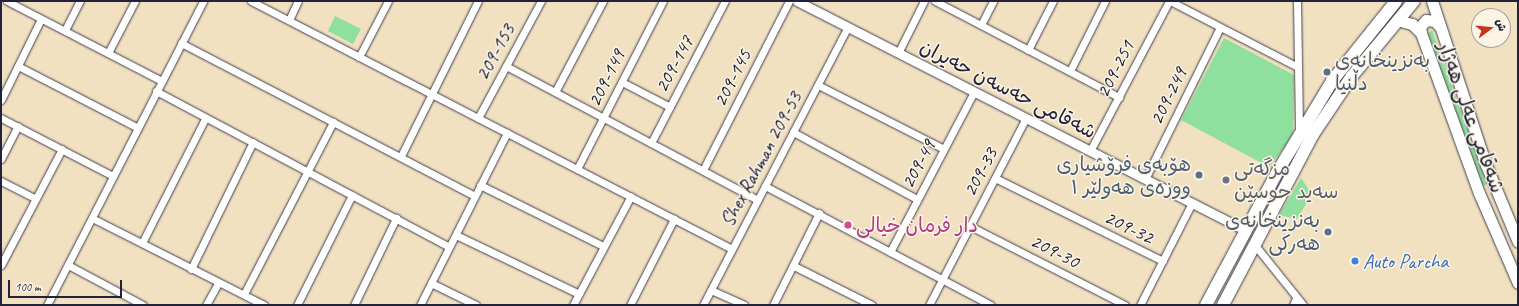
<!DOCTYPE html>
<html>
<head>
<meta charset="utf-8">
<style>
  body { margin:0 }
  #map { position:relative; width:1519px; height:306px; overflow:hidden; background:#f1e1c1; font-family:Caveat,"Playpen Sans Arabic",sans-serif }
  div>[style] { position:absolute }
  .green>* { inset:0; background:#8fe09f }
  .roads { filter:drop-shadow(0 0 1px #413f4f) drop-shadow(0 0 1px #413f4f) }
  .minor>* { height:7px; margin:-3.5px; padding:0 3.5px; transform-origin:3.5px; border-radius:3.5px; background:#fff }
  .tertiary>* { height:9px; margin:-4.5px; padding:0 4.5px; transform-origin:4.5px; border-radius:4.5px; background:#fff }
  .secondary>* { height:11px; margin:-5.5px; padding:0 5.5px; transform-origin:5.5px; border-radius:5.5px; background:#fff }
  .primary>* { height:12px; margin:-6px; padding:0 6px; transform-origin:6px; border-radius:6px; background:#fff }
  .dots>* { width:11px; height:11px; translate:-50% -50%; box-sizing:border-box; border:2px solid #fcf5e5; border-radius:50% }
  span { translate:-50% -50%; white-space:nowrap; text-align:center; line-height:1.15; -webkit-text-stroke:3px #fcf5e5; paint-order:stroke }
  .street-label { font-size:20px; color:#22223b }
  .service-label { font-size:20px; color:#4e5e75 }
  .left { translate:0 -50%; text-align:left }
  .right { translate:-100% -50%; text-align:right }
  .worship-label { font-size:20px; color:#5b616d }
  .hotel-label { font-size:20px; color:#b23c85 }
  .shop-label { font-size:20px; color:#366cbe }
  .frame { position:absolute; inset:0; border:2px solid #22223b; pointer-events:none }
  .north { position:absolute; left:1471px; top:8px; width:40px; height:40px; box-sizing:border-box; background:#fcf5e5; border:1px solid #a5a1a1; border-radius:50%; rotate:74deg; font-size:11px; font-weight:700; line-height:16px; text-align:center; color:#22223b }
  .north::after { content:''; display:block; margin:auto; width:14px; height:18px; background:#c8321e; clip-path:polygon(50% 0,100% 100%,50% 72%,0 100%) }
  .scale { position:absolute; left:8px; top:280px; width:114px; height:18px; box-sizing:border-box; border:2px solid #22223b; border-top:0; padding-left:5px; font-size:12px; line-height:14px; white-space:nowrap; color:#22223b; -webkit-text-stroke:3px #fcf5e5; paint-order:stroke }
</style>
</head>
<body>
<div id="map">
  <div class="green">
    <i style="clip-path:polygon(335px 16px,361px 29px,353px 44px,328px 31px)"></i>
    <i style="clip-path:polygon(1432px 30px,1487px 184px,1483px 186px,1428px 33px)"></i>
    <i style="clip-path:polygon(1224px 38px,1294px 75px,1293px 136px,1269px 167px,1181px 120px)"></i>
    <i style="clip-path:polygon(1301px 178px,1312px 194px,1297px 219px,1279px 215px)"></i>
  </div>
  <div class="roads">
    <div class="minor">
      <i style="left:7px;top:1px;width:174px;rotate:27.3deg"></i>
      <i style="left:251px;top:1px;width:541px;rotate:27.28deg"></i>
      <i style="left:935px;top:1px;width:208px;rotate:27.6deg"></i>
      <i style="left:1170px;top:1px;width:144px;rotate:27.3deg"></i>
      <i style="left:1297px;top:1px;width:132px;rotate:89.1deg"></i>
      <i style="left:289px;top:20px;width:21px;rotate:-65deg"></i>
      <i style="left:981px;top:25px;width:27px;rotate:-63deg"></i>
      <i style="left:65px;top:30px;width:33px;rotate:-63deg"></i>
      <i style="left:181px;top:43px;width:331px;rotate:27.5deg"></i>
      <i style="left:1028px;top:50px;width:55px;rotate:-63deg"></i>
      <i style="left:108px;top:53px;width:59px;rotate:-62.6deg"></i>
      <i style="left:898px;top:53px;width:58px;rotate:-63.4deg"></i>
      <i style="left:359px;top:57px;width:63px;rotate:-62.6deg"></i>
      <i style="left:18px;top:66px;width:135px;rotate:27.3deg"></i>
      <i style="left:506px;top:66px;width:285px;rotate:28deg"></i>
      <i style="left:1070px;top:71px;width:78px;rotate:-63.4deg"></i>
      <i style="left:622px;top:82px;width:54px;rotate:27.5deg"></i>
      <i style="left:818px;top:85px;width:141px;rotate:26.9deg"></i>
      <i style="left:156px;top:91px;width:332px;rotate:28deg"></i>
      <i style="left:555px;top:92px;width:103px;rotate:-62.2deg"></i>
      <i style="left:1px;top:100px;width:90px;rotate:-63.7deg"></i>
      <i style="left:1px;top:118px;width:126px;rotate:27.4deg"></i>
      <i style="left:478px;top:118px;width:133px;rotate:-61.7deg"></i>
      <i style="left:793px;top:132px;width:141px;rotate:28.4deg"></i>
      <i style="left:651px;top:143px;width:160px;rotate:-62.5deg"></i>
      <i style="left:1090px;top:151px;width:170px;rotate:-62.2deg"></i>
      <i style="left:401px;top:156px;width:173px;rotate:-63.6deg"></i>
      <i style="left:1px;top:159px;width:37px;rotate:-63deg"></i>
      <i style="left:577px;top:169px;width:189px;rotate:-62.9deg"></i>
      <i style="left:703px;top:170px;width:190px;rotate:-63deg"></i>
      <i style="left:995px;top:178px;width:187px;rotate:26.3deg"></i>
      <i style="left:1145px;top:179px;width:169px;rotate:-63.7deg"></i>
      <i style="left:1px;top:181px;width:38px;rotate:27deg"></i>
      <i style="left:480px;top:185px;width:137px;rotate:26.4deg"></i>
      <i style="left:765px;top:186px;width:255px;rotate:27.8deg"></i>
      <i style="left:92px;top:218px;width:193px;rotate:26.8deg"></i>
      <i style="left:970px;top:226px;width:174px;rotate:27deg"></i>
      <i style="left:456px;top:235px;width:136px;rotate:25.6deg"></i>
      <i style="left:142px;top:243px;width:139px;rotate:-63.1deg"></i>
      <i style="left:1254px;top:244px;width:78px;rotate:51.2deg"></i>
      <i style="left:890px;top:252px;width:181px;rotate:-62.3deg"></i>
      <i style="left:1px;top:265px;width:131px;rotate:-62.3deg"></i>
      <i style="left:68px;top:265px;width:85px;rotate:28.1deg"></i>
      <i style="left:794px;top:266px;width:87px;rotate:26.6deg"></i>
      <i style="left:191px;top:269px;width:141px;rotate:-64deg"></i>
      <i style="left:431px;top:283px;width:50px;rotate:26.1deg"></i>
      <i style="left:711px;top:290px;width:36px;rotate:24deg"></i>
      <i style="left:244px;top:294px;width:194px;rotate:-62.6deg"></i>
      <i style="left:47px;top:305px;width:342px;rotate:-62.8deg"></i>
      <i style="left:206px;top:305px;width:25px;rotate:-61deg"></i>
      <i style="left:297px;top:305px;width:123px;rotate:-63.4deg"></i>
      <i style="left:354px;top:305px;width:97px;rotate:-64.2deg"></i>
      <i style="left:420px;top:305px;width:193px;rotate:-63.2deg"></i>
      <i style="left:573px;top:305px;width:123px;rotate:-62deg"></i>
      <i style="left:630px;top:305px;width:97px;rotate:-62.9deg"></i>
      <i style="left:703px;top:305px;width:312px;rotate:-62.5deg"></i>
      <i style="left:773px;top:305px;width:103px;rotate:-63.4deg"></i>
      <i style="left:929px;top:305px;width:211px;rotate:-62.6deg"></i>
      <i style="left:1140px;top:305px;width:114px;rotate:-63deg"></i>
      <i style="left:1293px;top:305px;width:8px;rotate:-67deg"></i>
    </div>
    <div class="tertiary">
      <i style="left:797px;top:1px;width:503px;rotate:27.07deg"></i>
    </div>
    <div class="secondary">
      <i style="left:1432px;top:1px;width:173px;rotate:71.8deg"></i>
      <i style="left:1486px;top:165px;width:83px;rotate:67.4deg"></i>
      <i style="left:1397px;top:20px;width:16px;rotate:15deg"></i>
      <i style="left:1412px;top:24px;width:13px;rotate:45deg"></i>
      <i style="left:1421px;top:33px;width:170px;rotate:70.1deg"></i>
      <i style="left:1479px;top:193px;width:98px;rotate:66.6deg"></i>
      <i style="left:1421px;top:33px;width:6px;rotate:-99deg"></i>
      <i style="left:1420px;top:27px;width:9px;rotate:-49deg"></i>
      <i style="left:1426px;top:20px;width:9px;rotate:6deg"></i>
      <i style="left:1435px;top:21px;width:6px;rotate:51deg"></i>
    </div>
    <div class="primary">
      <i style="left:1206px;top:305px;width:154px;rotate:-61.8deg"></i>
      <i style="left:1279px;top:169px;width:103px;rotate:-58.9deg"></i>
      <i style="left:1332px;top:81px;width:102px;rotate:-51.3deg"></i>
      <i style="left:1223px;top:305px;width:191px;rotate:-62.2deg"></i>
      <i style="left:1312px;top:136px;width:72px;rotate:-56.3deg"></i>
      <i style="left:1352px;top:76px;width:97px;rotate:-50.4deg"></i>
    </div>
  </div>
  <div class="dots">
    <i style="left:1327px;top:72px;background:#5c6f8a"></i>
    <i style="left:1199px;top:175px;background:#5c6f8a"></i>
    <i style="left:1226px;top:180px;background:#6b7280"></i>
    <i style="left:848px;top:225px;background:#d1479c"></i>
    <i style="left:1328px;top:232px;background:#5c6f8a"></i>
    <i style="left:1355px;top:261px;background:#3f7fe0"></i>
  </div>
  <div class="street-label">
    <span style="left:495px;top:52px;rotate:-62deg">209-153</span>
    <span style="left:674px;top:64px;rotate:-62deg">209-147</span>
    <span style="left:1115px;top:69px;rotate:-63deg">209-251</span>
    <span style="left:606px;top:78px;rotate:-64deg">209-149</span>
    <span style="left:732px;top:78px;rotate:-63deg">209-145</span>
    <span style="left:1008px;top:89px;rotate:27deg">شەقامی حەسەن حەیران</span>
    <span style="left:1168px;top:96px;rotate:-64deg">209-249</span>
    <span style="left:1471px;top:117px;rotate:70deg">شەقامی عەلی هەژار</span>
    <span style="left:761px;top:159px;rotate:-62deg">Shex Rahman 209-53</span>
    <span style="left:918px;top:164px;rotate:-62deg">209-49</span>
    <span style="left:980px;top:172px;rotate:-62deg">209-33</span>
    <span style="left:1129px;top:227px;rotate:26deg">209-32</span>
    <span style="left:1055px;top:251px;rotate:27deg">209-30</span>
  </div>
  <div class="service-label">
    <span class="left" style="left:1335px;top:72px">بەنزینخانەی<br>دڵنیا</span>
    <span class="right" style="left:1191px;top:176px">هۆبەی فرۆشیاری<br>ووزەی هەولێر ١</span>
    <span class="right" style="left:1320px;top:232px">بەنزینخانەی<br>هەرکی</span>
  </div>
  <div class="worship-label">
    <span class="left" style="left:1234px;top:180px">مزگەتی<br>سەید حوسێن</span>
  </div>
  <div class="hotel-label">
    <span class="left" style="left:856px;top:225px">دار فرمان خیالی</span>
  </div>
  <div class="shop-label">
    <span class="left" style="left:1363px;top:261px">Auto Parcha</span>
  </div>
  <div class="frame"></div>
  <div class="north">ش</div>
  <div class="scale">100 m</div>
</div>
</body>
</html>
